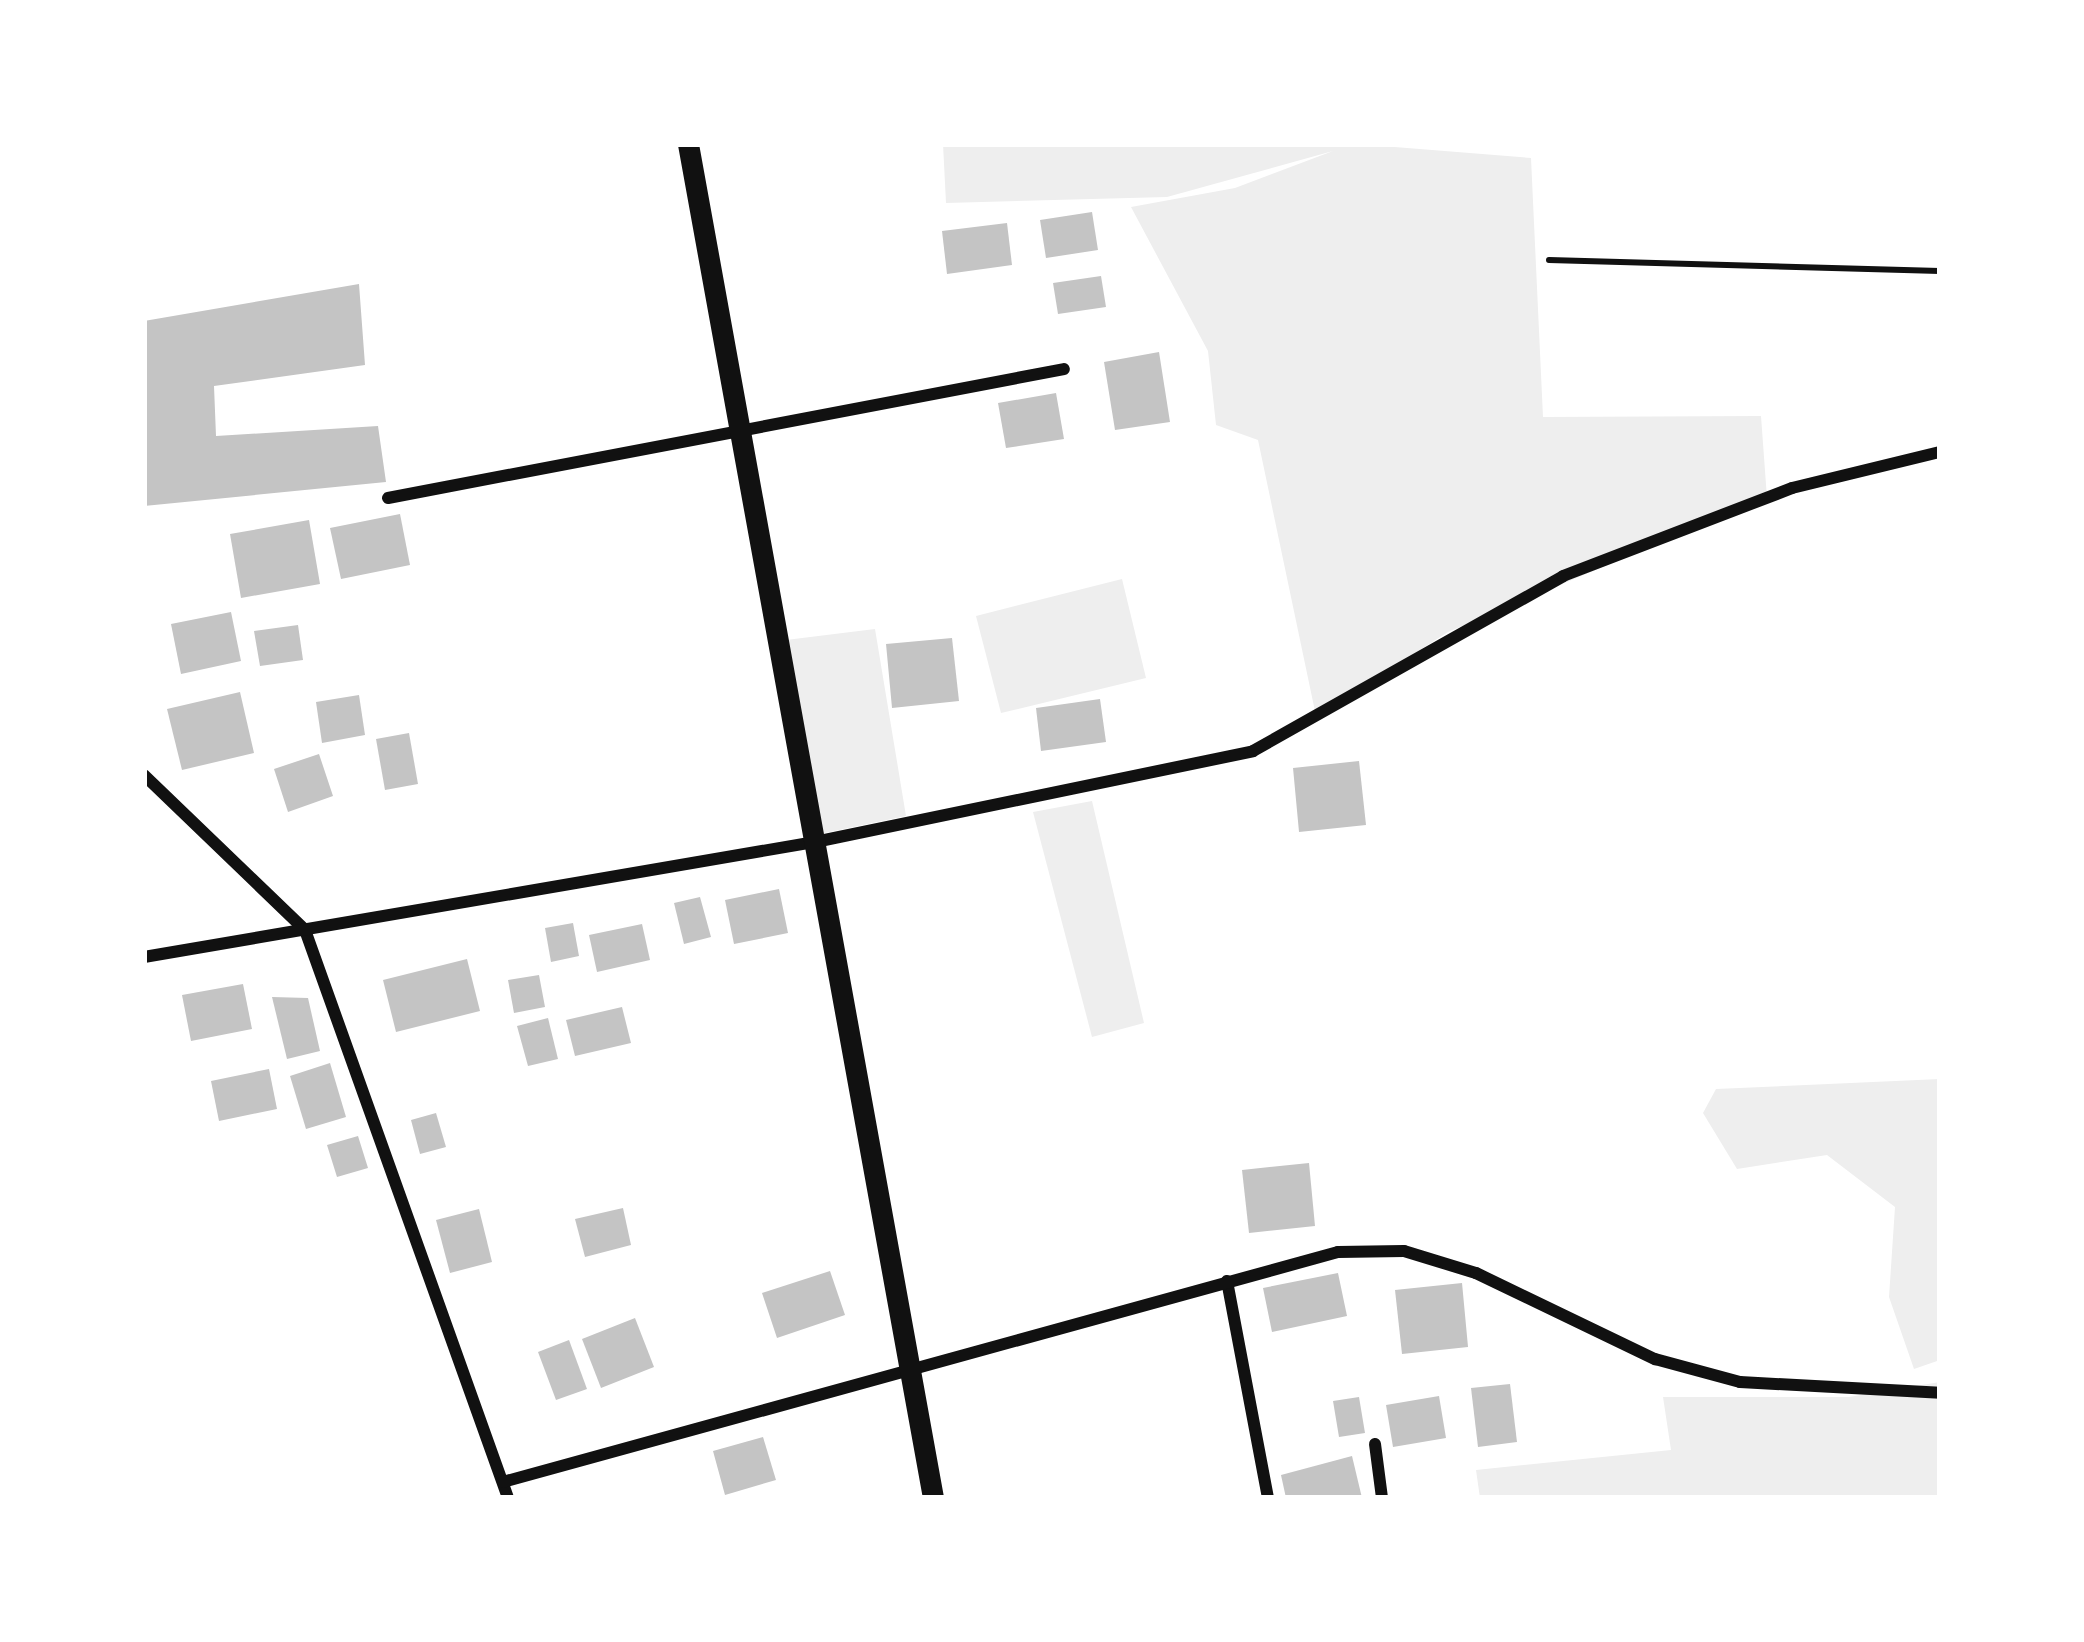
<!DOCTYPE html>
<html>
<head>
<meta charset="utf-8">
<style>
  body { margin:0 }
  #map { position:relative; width:2084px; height:1642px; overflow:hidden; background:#fff; font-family:"Varela Round",sans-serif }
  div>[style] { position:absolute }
  .green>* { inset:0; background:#eee }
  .building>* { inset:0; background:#c4c4c4 }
  .path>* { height:6px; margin:-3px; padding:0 3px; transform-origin:3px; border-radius:3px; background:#111 }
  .minor>* { height:12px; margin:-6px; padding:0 6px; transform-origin:6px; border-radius:6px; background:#111 }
  .tertiary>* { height:21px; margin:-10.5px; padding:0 10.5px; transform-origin:10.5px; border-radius:10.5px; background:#111 }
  span { translate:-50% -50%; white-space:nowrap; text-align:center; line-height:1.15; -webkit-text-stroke:9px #fff; paint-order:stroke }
  .frame { position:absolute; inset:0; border:147px solid #fff; pointer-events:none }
</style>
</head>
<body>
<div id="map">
  <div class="green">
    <i style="clip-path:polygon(943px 144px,1357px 144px,1531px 158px,1543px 417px,1761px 416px,1767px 498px,1448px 632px,1316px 716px,1258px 440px,1216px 425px,1208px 351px,1131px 207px,1235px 188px,1333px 151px,1167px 197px,946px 203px)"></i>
    <i style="clip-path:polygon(1122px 579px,1146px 678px,1001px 713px,976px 616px)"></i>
    <i style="clip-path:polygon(875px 629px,906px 816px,820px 834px,786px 640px)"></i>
    <i style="clip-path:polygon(1092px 801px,1144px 1023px,1092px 1037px,1033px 812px)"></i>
    <i style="clip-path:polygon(1940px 1079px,1940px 1360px,1914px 1369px,1889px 1297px,1895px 1207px,1827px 1155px,1737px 1169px,1703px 1113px,1716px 1089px)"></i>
    <i style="clip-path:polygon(1940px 1382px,1940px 1498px,1480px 1498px,1476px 1470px,1671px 1450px,1663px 1397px,1849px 1397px)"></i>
  </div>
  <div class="building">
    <i style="clip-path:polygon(1092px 212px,1098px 250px,1046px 258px,1040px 220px)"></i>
    <i style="clip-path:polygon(1007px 223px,1012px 265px,947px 274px,942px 231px)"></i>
    <i style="clip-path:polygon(1101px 276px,1106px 307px,1058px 314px,1053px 283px)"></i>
    <i style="clip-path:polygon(359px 284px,365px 365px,214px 386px,216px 436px,378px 426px,386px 482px,144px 506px,144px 321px)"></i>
    <i style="clip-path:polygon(1159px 352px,1170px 422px,1115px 430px,1104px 362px)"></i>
    <i style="clip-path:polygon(1056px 393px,1064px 439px,1006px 448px,998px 403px)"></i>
    <i style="clip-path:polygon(400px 514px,410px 565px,341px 579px,330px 528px)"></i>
    <i style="clip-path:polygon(309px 520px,320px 584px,241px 598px,230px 534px)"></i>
    <i style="clip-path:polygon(231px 612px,241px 661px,181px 674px,171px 624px)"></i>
    <i style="clip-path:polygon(298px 625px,303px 660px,260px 666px,254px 631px)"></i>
    <i style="clip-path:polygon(952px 638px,959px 701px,892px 708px,886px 644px)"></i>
    <i style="clip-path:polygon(240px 692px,254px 753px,182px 770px,167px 709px)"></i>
    <i style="clip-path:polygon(359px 695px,365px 735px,322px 743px,316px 702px)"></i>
    <i style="clip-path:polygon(1100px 699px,1106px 742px,1041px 751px,1036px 708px)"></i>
    <i style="clip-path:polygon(409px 733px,418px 784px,385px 790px,376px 739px)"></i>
    <i style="clip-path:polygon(319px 754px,333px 796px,288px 812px,274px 769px)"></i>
    <i style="clip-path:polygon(1359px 761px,1366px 825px,1299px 832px,1293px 768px)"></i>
    <i style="clip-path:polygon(779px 889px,788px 933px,734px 944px,725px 900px)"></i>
    <i style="clip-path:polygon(700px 897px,711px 937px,684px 944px,674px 903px)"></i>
    <i style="clip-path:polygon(573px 923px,579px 956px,551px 962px,545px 928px)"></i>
    <i style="clip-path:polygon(642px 924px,650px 960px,597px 972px,589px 935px)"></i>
    <i style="clip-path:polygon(467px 959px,480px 1011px,396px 1032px,383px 980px)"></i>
    <i style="clip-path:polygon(539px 975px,545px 1007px,514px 1013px,508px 980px)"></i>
    <i style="clip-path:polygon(243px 984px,252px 1029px,191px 1041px,182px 995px)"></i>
    <i style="clip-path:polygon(272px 997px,308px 998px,320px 1051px,287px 1059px)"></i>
    <i style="clip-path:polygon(622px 1007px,631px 1043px,575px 1056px,566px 1020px)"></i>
    <i style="clip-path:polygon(548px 1018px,558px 1059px,528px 1066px,517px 1026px)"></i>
    <i style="clip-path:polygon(330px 1063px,346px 1117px,306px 1129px,290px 1076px)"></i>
    <i style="clip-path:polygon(269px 1069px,277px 1109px,219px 1121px,211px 1081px)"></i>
    <i style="clip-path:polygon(436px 1113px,446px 1147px,420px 1154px,411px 1120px)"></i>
    <i style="clip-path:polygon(358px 1136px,368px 1168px,337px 1177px,327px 1145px)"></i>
    <i style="clip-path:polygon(1309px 1163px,1315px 1226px,1249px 1233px,1242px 1170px)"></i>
    <i style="clip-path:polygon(623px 1208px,631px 1245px,585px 1257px,575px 1219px)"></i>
    <i style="clip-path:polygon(479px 1209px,492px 1262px,450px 1273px,436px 1220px)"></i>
    <i style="clip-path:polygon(830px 1271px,845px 1315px,777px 1338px,762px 1293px)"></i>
    <i style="clip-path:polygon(1338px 1273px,1347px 1316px,1272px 1332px,1263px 1288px)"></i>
    <i style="clip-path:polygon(1462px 1283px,1468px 1347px,1402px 1354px,1395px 1290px)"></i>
    <i style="clip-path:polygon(635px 1318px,654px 1367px,601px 1388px,582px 1339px)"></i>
    <i style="clip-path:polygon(569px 1340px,587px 1389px,556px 1400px,538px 1352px)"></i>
    <i style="clip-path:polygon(1510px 1384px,1517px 1442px,1478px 1447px,1471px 1388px)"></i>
    <i style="clip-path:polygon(1439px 1396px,1446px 1438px,1393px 1447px,1386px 1405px)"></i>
    <i style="clip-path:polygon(1359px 1397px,1365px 1433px,1339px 1437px,1333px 1401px)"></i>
    <i style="clip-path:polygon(763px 1437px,776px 1480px,725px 1495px,713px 1451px)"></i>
    <i style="clip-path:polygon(1352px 1456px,1362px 1498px,1286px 1498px,1281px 1475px)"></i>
  </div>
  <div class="path">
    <i style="left:1549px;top:260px;width:391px;rotate:1.6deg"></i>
  </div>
  <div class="minor">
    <i style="left:388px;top:498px;width:688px;rotate:-10.8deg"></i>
    <i style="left:144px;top:775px;width:223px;rotate:43.9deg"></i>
    <i style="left:305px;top:930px;width:603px;rotate:70.33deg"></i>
    <i style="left:144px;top:957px;width:681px;rotate:-9.73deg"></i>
    <i style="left:815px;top:842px;width:447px;rotate:-11.7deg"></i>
    <i style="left:1253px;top:751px;width:356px;rotate:-29.4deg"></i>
    <i style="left:1563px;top:576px;width:245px;rotate:-21deg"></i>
    <i style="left:1792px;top:488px;width:152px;rotate:-13.7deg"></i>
    <i style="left:1227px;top:1281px;width:221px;rotate:79.3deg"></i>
    <i style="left:1375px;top:1444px;width:54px;rotate:82.6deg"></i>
    <i style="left:503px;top:1482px;width:866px;rotate:-15.4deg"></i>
    <i style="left:1338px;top:1252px;width:66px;rotate:-0.9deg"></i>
    <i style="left:1404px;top:1251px;width:75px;rotate:17deg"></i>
    <i style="left:1476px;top:1273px;width:199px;rotate:25.7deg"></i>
    <i style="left:1655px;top:1359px;width:88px;rotate:15.1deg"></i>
    <i style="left:1740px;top:1382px;width:200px;rotate:3.1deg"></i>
  </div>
  <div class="tertiary">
    <i style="left:688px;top:144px;width:1376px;rotate:79.74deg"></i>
  </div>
  <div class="frame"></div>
</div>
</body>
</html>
